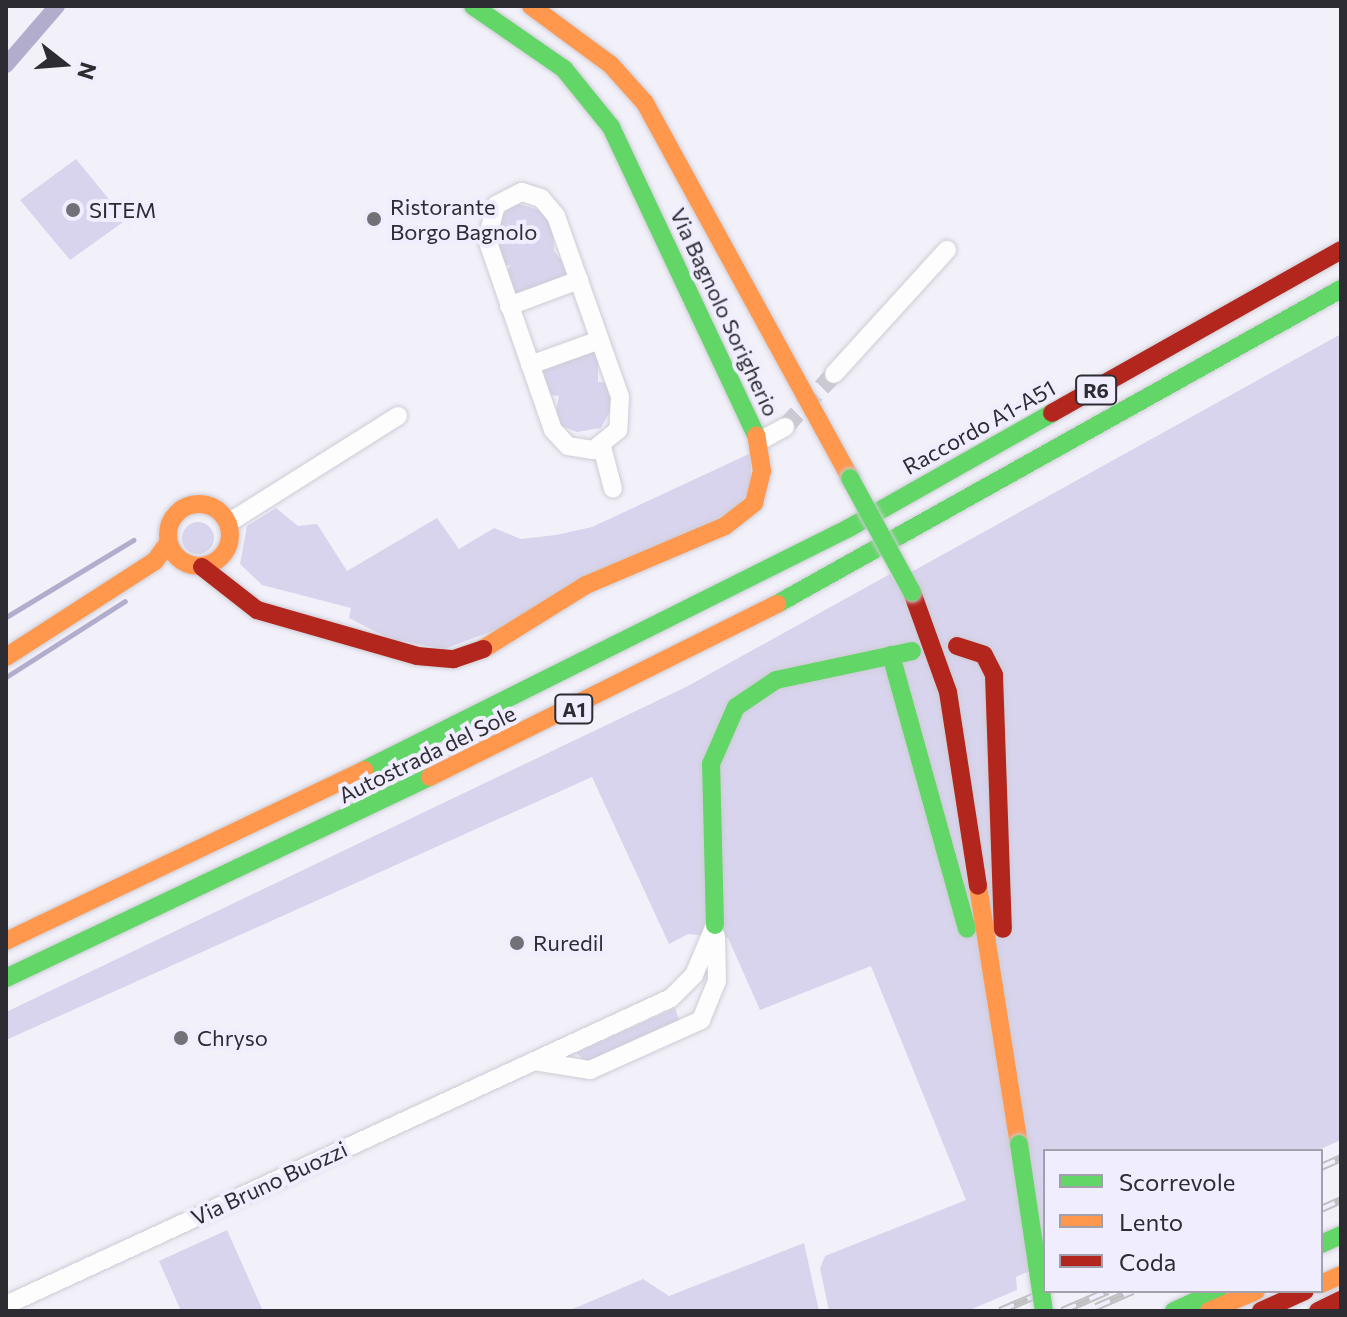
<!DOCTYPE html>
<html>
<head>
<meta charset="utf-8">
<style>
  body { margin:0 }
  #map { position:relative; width:1347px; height:1317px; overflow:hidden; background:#f2f1fa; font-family:Commissioner,sans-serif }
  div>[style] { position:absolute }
  .green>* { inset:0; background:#d8d4ed }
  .round { border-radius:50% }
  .stream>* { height:5px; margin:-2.5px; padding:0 2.5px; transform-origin:2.5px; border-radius:2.5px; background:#b2accd }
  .canal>* { height:16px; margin:-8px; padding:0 8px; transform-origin:8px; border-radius:8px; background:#b2accd }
  .street-tunnel>* { height:18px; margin-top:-9px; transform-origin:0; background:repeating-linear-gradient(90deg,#cbcad2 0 18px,transparent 0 27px) }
  .roads { filter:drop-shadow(0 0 2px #cdccd4) drop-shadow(0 0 2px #cdccd4) }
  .street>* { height:18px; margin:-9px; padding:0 9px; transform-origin:9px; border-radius:9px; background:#fdfdfe }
  .fast>* { height:18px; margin:-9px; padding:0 9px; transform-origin:9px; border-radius:9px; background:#63d668 }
  .slow>* { height:18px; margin:-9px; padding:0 9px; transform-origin:9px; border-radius:9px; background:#ff974d }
  .slow>.ring { margin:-9px; padding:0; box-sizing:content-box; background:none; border:18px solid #ff974d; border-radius:50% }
  .jam>* { height:18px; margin:-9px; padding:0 9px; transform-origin:9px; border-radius:9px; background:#b3261e }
  .rail>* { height:8px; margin-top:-4px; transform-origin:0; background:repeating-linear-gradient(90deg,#efedfe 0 15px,#c0c0c2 0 30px); box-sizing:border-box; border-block:2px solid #c0c0c2 }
  .bridges { filter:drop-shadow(0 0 2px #cdccd4) drop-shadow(0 0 2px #cdccd4) }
  .fast-bridge>* { height:18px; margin:-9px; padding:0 9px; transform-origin:9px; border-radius:9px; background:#63d668 }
  .dots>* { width:22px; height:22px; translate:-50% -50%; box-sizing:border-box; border:4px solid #efedfe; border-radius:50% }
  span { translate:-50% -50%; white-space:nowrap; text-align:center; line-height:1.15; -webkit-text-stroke:8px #efedfe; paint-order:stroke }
  .shield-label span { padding:2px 6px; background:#efedfe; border:2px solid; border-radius:6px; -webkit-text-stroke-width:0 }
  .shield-label { font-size:20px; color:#2d2c32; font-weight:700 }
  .poi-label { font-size:22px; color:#2d2c32 }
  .left { translate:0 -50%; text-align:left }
  .street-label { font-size:22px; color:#2d2c32 }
  .frame { position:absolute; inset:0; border:8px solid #2d2c32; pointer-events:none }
  .legend { position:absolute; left:1043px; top:1149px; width:280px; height:144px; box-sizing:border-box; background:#efedfe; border:2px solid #a1a0ac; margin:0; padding:10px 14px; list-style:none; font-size:24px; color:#2d2c32 }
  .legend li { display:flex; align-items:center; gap:16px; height:40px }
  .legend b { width:40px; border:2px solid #a1a0ac }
  .north { position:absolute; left:24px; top:24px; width:80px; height:80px; -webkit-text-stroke:6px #efedfe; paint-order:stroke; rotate:107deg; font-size:22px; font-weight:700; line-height:32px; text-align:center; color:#2d2c32 }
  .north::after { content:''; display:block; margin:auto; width:28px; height:36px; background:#2d2c32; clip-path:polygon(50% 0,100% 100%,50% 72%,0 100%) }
</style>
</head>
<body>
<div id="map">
  <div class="green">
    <i style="clip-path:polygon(76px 159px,126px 220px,70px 260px,20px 200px)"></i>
    <i style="clip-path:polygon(516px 203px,552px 214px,554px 251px,576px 279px,511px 303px,502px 277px,511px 265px,498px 265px,495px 235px,498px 218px)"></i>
    <i style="clip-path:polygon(1341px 334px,1341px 1140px,1316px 1151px,1045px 1151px,1045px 1264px,1016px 1277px,1017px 1290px,967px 1311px,829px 1311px,820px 1268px,825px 1256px,966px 1200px,871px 966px,760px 1010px,728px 938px,688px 934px,669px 944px,592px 777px,6px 1040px,6px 1012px,686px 687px,890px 574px,895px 581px)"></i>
    <i style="clip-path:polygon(598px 343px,598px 382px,612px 383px,616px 400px,601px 428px,577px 432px,554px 423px,559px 396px,545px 394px,534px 365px)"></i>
    <i style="clip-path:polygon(751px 453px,751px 488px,736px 509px,509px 625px,444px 649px,390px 639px,349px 618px,351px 608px,262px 585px,240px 564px,247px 526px,276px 508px,298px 526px,317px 524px,347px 571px,437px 518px,459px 549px,494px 528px,521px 539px,556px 535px,592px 527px)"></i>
    <i class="round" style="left:182px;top:522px;width:32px;height:32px"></i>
    <i style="clip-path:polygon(675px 1008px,680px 1022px,589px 1064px,576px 1053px)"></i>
    <i style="clip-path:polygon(227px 1230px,263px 1311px,181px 1311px,159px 1261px)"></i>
    <i style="clip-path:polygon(804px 1243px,819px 1311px,568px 1311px,643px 1279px,669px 1296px)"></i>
  </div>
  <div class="stream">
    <i style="left:6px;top:617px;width:149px;rotate:-31.2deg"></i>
    <i style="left:6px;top:677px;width:141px;rotate:-32.6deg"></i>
  </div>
  <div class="canal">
    <i style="left:6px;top:65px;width:78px;rotate:-49.2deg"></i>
  </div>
  <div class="street-tunnel">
    <i style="left:785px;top:427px;width:72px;rotate:-47.2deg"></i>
  </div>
  <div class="roads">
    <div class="street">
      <i style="left:522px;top:192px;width:20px;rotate:18deg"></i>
      <i style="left:541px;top:198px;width:23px;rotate:50deg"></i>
      <i style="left:556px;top:216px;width:192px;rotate:70.5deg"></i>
      <i style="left:620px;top:397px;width:33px;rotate:93deg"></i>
      <i style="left:618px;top:430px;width:32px;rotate:141deg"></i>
      <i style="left:593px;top:450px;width:25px;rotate:-171deg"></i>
      <i style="left:568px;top:446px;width:22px;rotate:-133deg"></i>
      <i style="left:553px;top:430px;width:202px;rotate:-109.1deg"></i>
      <i style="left:487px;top:239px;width:35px;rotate:-75deg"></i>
      <i style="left:496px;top:205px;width:29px;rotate:-27deg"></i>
      <i style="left:509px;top:306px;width:75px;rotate:-20.4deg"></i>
      <i style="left:530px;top:365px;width:74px;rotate:-19.7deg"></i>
      <i style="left:834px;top:374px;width:168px;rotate:-47.7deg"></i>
      <i style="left:758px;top:442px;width:31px;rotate:-29deg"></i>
      <i style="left:602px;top:447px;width:43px;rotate:75.3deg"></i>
      <i style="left:228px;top:523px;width:201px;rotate:-32.2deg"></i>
      <i style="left:534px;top:1061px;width:57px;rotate:9.1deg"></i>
      <i style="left:590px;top:1070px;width:122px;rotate:-24.2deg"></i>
      <i style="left:701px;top:1020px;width:42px;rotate:-67.7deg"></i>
      <i style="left:717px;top:981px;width:45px;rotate:-91.3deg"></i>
      <i style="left:6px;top:1305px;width:732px;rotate:-24.78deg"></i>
      <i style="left:671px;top:998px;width:33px;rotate:-45deg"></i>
      <i style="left:694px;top:975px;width:54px;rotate:-67.2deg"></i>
    </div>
    <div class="fast">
      <i style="left:473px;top:6px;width:111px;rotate:34.7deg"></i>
      <i style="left:564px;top:69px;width:75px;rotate:51deg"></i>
      <i style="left:611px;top:127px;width:340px;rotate:64.8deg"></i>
      <i style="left:777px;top:604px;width:646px;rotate:-29.18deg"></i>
      <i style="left:891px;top:655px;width:284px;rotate:74.5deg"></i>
      <i style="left:364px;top:770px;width:542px;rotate:-26.52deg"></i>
      <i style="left:849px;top:528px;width:233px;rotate:-29.5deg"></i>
      <i style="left:715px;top:925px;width:161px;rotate:-91.4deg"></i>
      <i style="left:711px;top:764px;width:62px;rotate:-66.3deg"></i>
      <i style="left:736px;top:707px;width:48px;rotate:-34deg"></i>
      <i style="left:776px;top:680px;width:139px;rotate:-12deg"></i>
      <i style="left:6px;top:978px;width:469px;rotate:-25.4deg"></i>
      <i style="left:1321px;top:1244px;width:22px;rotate:-24deg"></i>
      <i style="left:1174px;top:1311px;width:48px;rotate:-24.4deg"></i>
    </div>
    <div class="slow">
      <i style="left:531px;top:6px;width:99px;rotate:36.4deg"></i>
      <i style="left:611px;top:65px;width:51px;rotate:48.2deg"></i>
      <i style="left:645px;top:103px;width:427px;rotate:61.3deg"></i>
      <i class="ring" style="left:168px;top:504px;width:44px;height:44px"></i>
      <i style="left:483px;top:649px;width:121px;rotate:-31.9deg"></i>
      <i style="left:586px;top:585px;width:151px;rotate:-23deg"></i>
      <i style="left:725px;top:526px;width:37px;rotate:-38deg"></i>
      <i style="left:754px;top:503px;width:33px;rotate:-76deg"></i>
      <i style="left:762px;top:471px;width:36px;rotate:-99deg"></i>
      <i style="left:6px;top:657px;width:177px;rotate:-32.8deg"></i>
      <i style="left:155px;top:561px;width:22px;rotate:-54deg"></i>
      <i style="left:430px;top:777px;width:388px;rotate:-26.5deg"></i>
      <i style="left:978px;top:886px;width:261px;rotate:81deg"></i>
      <i style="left:6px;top:941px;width:397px;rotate:-25.5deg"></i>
      <i style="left:1321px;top:1284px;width:22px;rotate:-24deg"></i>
      <i style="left:1209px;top:1311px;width:51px;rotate:-23.1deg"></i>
    </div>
    <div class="jam">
      <i style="left:1052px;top:413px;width:332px;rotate:-29.4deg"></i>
      <i style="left:202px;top:567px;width:70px;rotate:38deg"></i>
      <i style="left:257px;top:610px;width:166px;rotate:16deg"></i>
      <i style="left:417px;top:656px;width:37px;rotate:5deg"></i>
      <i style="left:454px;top:659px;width:31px;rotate:-19deg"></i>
      <i style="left:912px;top:592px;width:106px;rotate:70.2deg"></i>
      <i style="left:948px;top:692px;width:196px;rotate:81.2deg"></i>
      <i style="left:957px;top:646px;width:28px;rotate:18deg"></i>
      <i style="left:984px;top:655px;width:22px;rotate:63deg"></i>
      <i style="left:994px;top:675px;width:254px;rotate:88deg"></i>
      <i style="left:1261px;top:1311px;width:48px;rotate:-24.4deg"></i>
      <i style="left:1318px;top:1311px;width:25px;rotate:-26deg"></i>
    </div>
  </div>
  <div class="rail">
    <i style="left:1321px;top:1167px;width:22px;rotate:-24deg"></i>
    <i style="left:1321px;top:1209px;width:22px;rotate:-24deg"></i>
    <i style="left:1096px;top:1307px;width:40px;rotate:-23.4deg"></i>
    <i style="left:1000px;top:1311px;width:50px;rotate:-23.5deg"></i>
    <i style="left:1062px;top:1311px;width:50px;rotate:-23.5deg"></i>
  </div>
  <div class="bridges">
    <div class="fast-bridge">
      <i style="left:850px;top:478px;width:130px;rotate:61.5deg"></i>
      <i style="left:1019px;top:1144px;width:169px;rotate:81.5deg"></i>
    </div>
  </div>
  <div class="dots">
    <i style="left:73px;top:210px;background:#727178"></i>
    <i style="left:374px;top:219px;background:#727178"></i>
    <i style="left:517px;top:943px;background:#727178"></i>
    <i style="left:181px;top:1038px;background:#727178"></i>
  </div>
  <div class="shield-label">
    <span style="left:1096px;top:390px">R6</span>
    <span style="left:574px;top:709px">A1</span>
  </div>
  <div class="poi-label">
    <span class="left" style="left:390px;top:219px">Ristorante<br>Borgo Bagnolo</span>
    <span class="left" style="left:89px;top:210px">SITEM</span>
    <span class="left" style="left:533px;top:943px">Ruredil</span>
    <span class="left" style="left:197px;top:1038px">Chryso</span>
  </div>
  <div class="street-label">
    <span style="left:725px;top:312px;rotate:65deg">Via Bagnolo Sorigherio</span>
    <span style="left:979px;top:427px;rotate:-29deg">Raccordo A1-A51</span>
    <span style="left:427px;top:754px;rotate:-26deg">Autostrada del Sole</span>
    <span style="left:269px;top:1183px;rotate:-25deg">Via Bruno Buozzi</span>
  </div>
  <div class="frame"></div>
  <ul class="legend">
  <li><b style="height:10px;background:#63d668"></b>Scorrevole</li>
  <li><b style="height:10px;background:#ff974d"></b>Lento</li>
  <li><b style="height:10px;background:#b3261e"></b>Coda</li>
  </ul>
  <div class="north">N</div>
</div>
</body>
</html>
